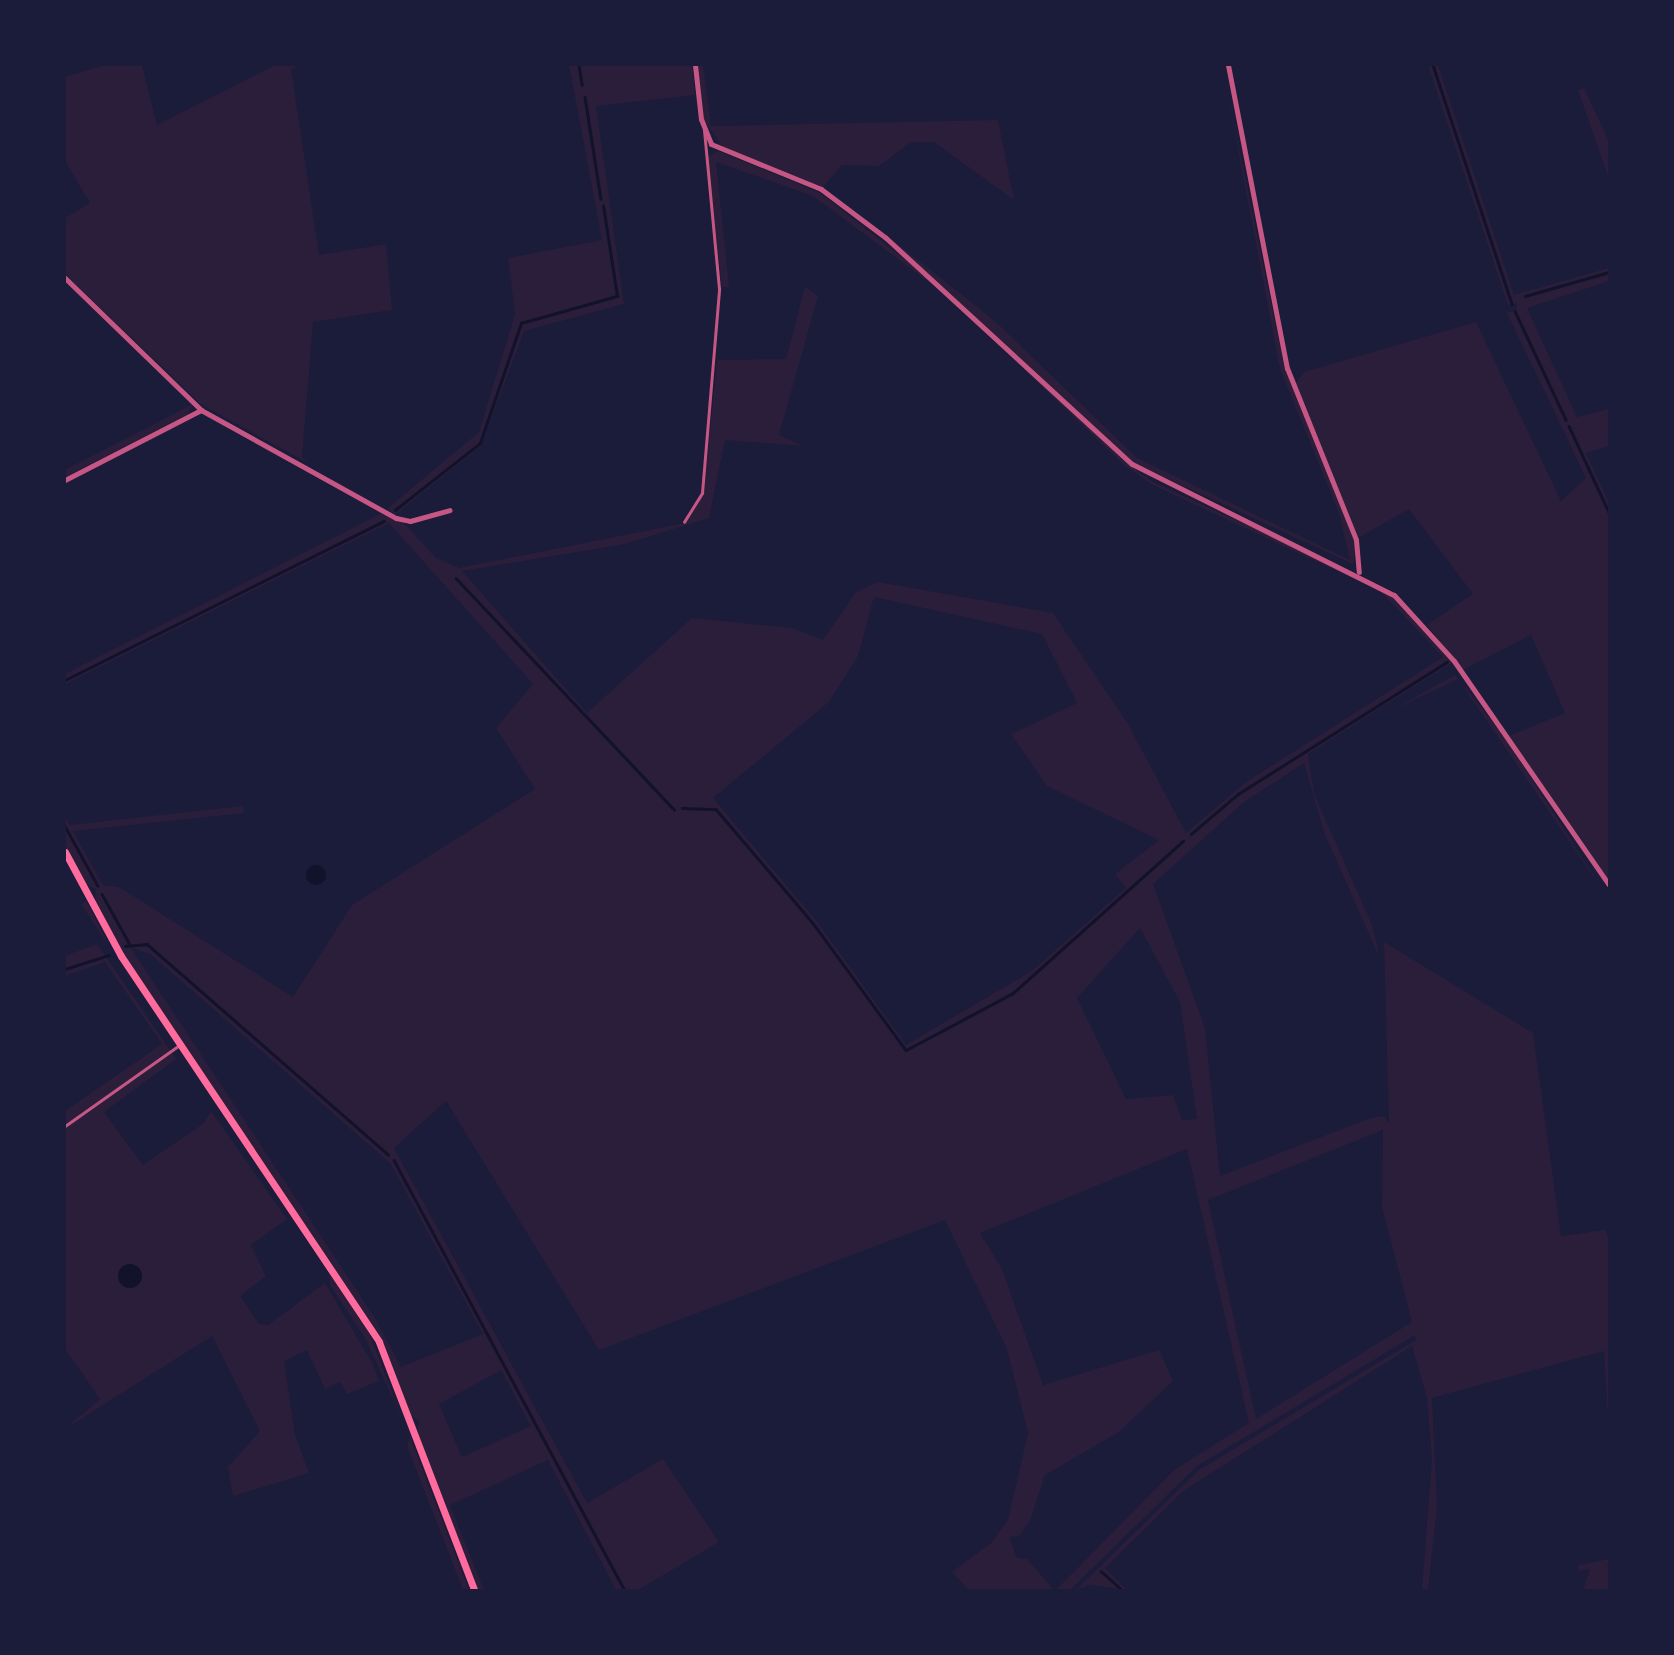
<!DOCTYPE html>
<html>
<head>
<meta charset="utf-8">
<style>
  body { margin:0 }
  #map { position:relative; width:1674px; height:1655px; overflow:hidden; background:#1b1b3a; font-family:"Asap Condensed",sans-serif }
  div>[style] { position:absolute }
  .green>* { inset:0; background:#2a1e3b }
  .water>* { inset:0; background:#12122b }
  .round { border-radius:50% }
  .stream>* { height:2.5px; margin:-1.25px; padding:0 1.25px; transform-origin:1.25px; border-radius:1.25px; background:#12122b }
  .service>* { height:2.5px; margin:-1.25px; padding:0 1.25px; transform-origin:1.25px; border-radius:1.25px; background:#c65784 }
  .minor>* { height:5px; margin:-2.5px; padding:0 2.5px; transform-origin:2.5px; border-radius:2.5px; background:#c65784 }
  .secondary>* { height:7px; margin:-3.5px; padding:0 3.5px; transform-origin:3.5px; border-radius:3.5px; background:#ff6b9d }
  span { translate:-50% -50%; white-space:nowrap; text-align:center; line-height:1.15; -webkit-text-stroke:6px #1b1b3a; paint-order:stroke }
  .frame { position:absolute; inset:0; border:66px solid #1b1b3a; pointer-events:none }
</style>
</head>
<body>
<div id="map">
  <div class="green">
    <i style="clip-path:polygon(105px 65px,142px 65px,157px 125px,275px 65px,301px 65px,291px 69px,319px 255px,386px 244px,392px 310px,313px 322px,302px 457px,310px 464px,202px 405px,65px 274px,65px 218px,90px 203px,65px 161px,65px 77px)"></i>
    <i style="clip-path:polygon(569px 65px,692px 65px,695px 95px,596px 106px,624px 304px,524px 331px,481px 446px,396px 514px,387px 509px,479px 432px,515px 314px,508px 258px,602px 240px)"></i>
    <i style="clip-path:polygon(697px 65px,703px 65px,711px 126px,998px 120px,1014px 200px,934px 142px,911px 142px,879px 166px,842px 165px,823px 187px,724px 148px,703px 119px)"></i>
    <i style="clip-path:polygon(1222px 65px,1284px 366px,1356px 546px,1353px 564px,1134px 463px,889px 237px,996px 322px,1137px 458px,1350px 560px,1339px 513px,1280px 369px)"></i>
    <i style="clip-path:polygon(1428px 65px,1438px 65px,1514px 295px,1609px 268px,1609px 281px,1527px 308px,1577px 417px,1609px 409px,1609px 446px,1586px 453px,1609px 503px,1609px 881px,1509px 736px,1565px 713px,1531px 635px,1463px 670px,1427px 625px,1473px 594px,1409px 509px,1358px 538px,1296px 383px,1304px 372px,1476px 322px,1561px 501px,1586px 478px,1507px 313px,1517px 310px,1517px 303px,1508px 305px)"></i>
    <i style="clip-path:polygon(1584px 88px,1609px 141px,1609px 179px,1578px 90px)"></i>
    <i style="clip-path:polygon(evenodd,718px 151px,820px 193px,946px 291px,1125px 462px,1153px 482px,1345px 570px,1391px 596px,1453px 662px,1308px 754px,1314px 794px,1372px 925px,1380px 959px,1324px 832px,1304px 763px,1244px 802px,1153px 884px,1205px 1028px,1220px 1176px,1368px 1119px,1383px 1116px,1389px 1122px,1384px 942px,1533px 1033px,1561px 1236px,1605px 1230px,1609px 1239px,1609px 1436px,1604px 1351px,1432px 1398px,1437px 1507px,1428px 1590px,1422px 1590px,1432px 1459px,1427px 1398px,1412px 1346px,1183px 1491px,1105px 1568px,1127px 1590px,1091px 1585px,1076px 1590px,1199px 1470px,1416px 1340px,1415px 1335px,1197px 1466px,1070px 1590px,1056px 1590px,1174px 1470px,1249px 1423px,1187px 1149px,980px 1233px,1002px 1269px,1043px 1385px,1159px 1350px,1173px 1381px,1119px 1432px,1045px 1475px,1030px 1521px,1019px 1536px,1009px 1537px,1017px 1558px,1027px 1559px,1054px 1590px,969px 1590px,952px 1572px,991px 1543px,1008px 1520px,1028px 1433px,1007px 1349px,945px 1220px,599px 1350px,446px 1101px,394px 1148px,587px 1503px,663px 1459px,719px 1542px,638px 1590px,616px 1590px,548px 1460px,450px 1505px,484px 1590px,478px 1590px,417px 1432px,419px 1421px,410px 1415px,383px 1341px,128px 960px,95px 900px,96px 889px,86px 885px,65px 845px,65px 817px,70px 825px,242px 806px,245px 813px,73px 831px,103px 885px,119px 887px,293px 997px,352px 905px,535px 789px,496px 728px,533px 684px,389px 523px,65px 684px,65px 674px,382px 513px,403px 522px,436px 558px,459px 568px,685px 523px,704px 493px,717px 360px,786px 359px,805px 287px,818px 296px,779px 435px,803px 446px,725px 440px,709px 518px,625px 544px,462px 571px,587px 713px,692px 618px,792px 628px,823px 640px,856px 592px,878px 582px,1053px 613px,1128px 724px,1186px 833px,1246px 782px,1443px 657px,1380px 591px,1153px 485px,1124px 465px,945px 294px,813px 196px,716px 162px,729px 287px,722px 287px,707px 157px,718px 151px,874px 597px,1042px 634px,1077px 703px,1011px 734px,1047px 786px,1159px 840px,1115px 874px,1126px 888px,1032px 971px,906px 1045px,818px 923px,713px 798px,829px 702px,858px 656px,874px 597px,718px 151px,1140px 928px,1180px 1002px,1197px 1119px,1182px 1120px,1173px 1095px,1126px 1099px,1077px 998px,1140px 928px,718px 151px,130px 947px,150px 954px,391px 1164px,483px 1334px,401px 1367px,375px 1318px,130px 947px,718px 151px,1383px 1130px,1382px 1207px,1412px 1322px,1256px 1419px,1208px 1200px,1383px 1130px,718px 151px,501px 1370px,531px 1426px,462px 1457px,439px 1404px,501px 1370px)"></i>
    <i style="clip-path:polygon(193px 404px,188px 414px,65px 477px,65px 470px)"></i>
    <i style="clip-path:polygon(1455px 675px,1506px 739px,1609px 899px,1458px 679px,1388px 712px)"></i>
    <i style="clip-path:polygon(86px 901px,106px 939px,106px 942px,81px 904px)"></i>
    <i style="clip-path:polygon(97px 944px,176px 1059px,104px 1112px,143px 1165px,204px 1123px,211px 1111px,287px 1219px,251px 1245px,266px 1276px,240px 1296px,259px 1324px,268px 1325px,325px 1283px,374px 1366px,379px 1381px,347px 1394px,340px 1382px,325px 1389px,307px 1350px,284px 1361px,295px 1435px,309px 1473px,233px 1496px,228px 1467px,260px 1431px,212px 1336px,65px 1429px,100px 1399px,65px 1349px,65px 1111px,162px 1044px,105px 962px,65px 976px,65px 956px)"></i>
    <i style="clip-path:polygon(329px 1273px,370px 1335px,403px 1420px,365px 1338px,330px 1285px)"></i>
    <i style="clip-path:polygon(410px 1436px,437px 1507px,469px 1590px,463px 1590px,407px 1446px)"></i>
    <i style="clip-path:polygon(1609px 1559px,1609px 1590px,1583px 1590px,1590px 1569px,1578px 1571px,1579px 1565px)"></i>
  </div>
  <div class="water">
    <i class="round" style="left:306px;top:865px;width:20px;height:20px"></i>
    <i class="round" style="left:118px;top:1264px;width:24px;height:24px"></i>
  </div>
  <div class="stream">
    <i style="left:579px;top:65px;width:20px;rotate:81deg"></i>
    <i style="left:1433px;top:65px;width:252px;rotate:71.7deg"></i>
    <i style="left:585px;top:97px;width:103px;rotate:81.1deg"></i>
    <i style="left:1525px;top:296px;width:87px;rotate:-15.9deg"></i>
    <i style="left:1515px;top:311px;width:120px;rotate:64.9deg"></i>
    <i style="left:1569px;top:426px;width:95px;rotate:65.1deg"></i>
    <i style="left:395px;top:510px;width:108px;rotate:-38.2deg"></i>
    <i style="left:480px;top:443px;width:127px;rotate:-71.1deg"></i>
    <i style="left:521px;top:323px;width:100px;rotate:-15.7deg"></i>
    <i style="left:617px;top:296px;width:91px;rotate:-98.8deg"></i>
    <i style="left:456px;top:578px;width:318px;rotate:46.7deg"></i>
    <i style="left:65px;top:680px;width:356px;rotate:-26.5deg"></i>
    <i style="left:682px;top:808px;width:34px;rotate:2deg"></i>
    <i style="left:716px;top:809px;width:150px;rotate:49.6deg"></i>
    <i style="left:813px;top:923px;width:157px;rotate:53.8deg"></i>
    <i style="left:906px;top:1050px;width:121px;rotate:-28deg"></i>
    <i style="left:1013px;top:993px;width:228px;rotate:-41.8deg"></i>
    <i style="left:65px;top:826px;width:68px;rotate:61.2deg"></i>
    <i style="left:1191px;top:834px;width:62px;rotate:-40.4deg"></i>
    <i style="left:1238px;top:794px;width:247px;rotate:-32.3deg"></i>
    <i style="left:102px;top:894px;width:56px;rotate:61.1deg"></i>
    <i style="left:125px;top:946px;width:22px;rotate:-5deg"></i>
    <i style="left:147px;top:944px;width:320px;rotate:41.1deg"></i>
    <i style="left:65px;top:969px;width:46px;rotate:-17.7deg"></i>
    <i style="left:394px;top:1160px;width:488px;rotate:61.8deg"></i>
    <i style="left:1101px;top:1571px;width:28px;rotate:42deg"></i>
  </div>
  <div class="service">
    <i style="left:684px;top:522px;width:34px;rotate:-58deg"></i>
    <i style="left:702px;top:493px;width:205px;rotate:-85.2deg"></i>
    <i style="left:719px;top:289px;width:159px;rotate:-95.4deg"></i>
    <i style="left:65px;top:1126px;width:138px;rotate:-35.3deg"></i>
  </div>
  <div class="minor">
    <i style="left:695px;top:65px;width:54px;rotate:83.7deg"></i>
    <i style="left:701px;top:119px;width:27px;rotate:68deg"></i>
    <i style="left:711px;top:144px;width:119px;rotate:22.2deg"></i>
    <i style="left:821px;top:189px;width:81px;rotate:37deg"></i>
    <i style="left:886px;top:238px;width:334px;rotate:42.6deg"></i>
    <i style="left:1132px;top:464px;width:293px;rotate:26.6deg"></i>
    <i style="left:1394px;top:595px;width:89px;rotate:47.7deg"></i>
    <i style="left:1454px;top:661px;width:272px;rotate:55.3deg"></i>
    <i style="left:1228px;top:65px;width:309px;rotate:79deg"></i>
    <i style="left:1287px;top:368px;width:185px;rotate:68.1deg"></i>
    <i style="left:1356px;top:540px;width:32px;rotate:85deg"></i>
    <i style="left:65px;top:278px;width:190px;rotate:44.1deg"></i>
    <i style="left:201px;top:410px;width:153px;rotate:152.8deg"></i>
    <i style="left:201px;top:410px;width:223px;rotate:29deg"></i>
    <i style="left:396px;top:518px;width:14px;rotate:12deg"></i>
    <i style="left:410px;top:521px;width:41px;rotate:-15.4deg"></i>
  </div>
  <div class="secondary">
    <i style="left:65px;top:852px;width:118px;rotate:61.7deg"></i>
    <i style="left:121px;top:956px;width:464px;rotate:56.2deg"></i>
    <i style="left:379px;top:1342px;width:266px;rotate:69deg"></i>
  </div>
  <div class="frame"></div>
</div>
</body>
</html>
